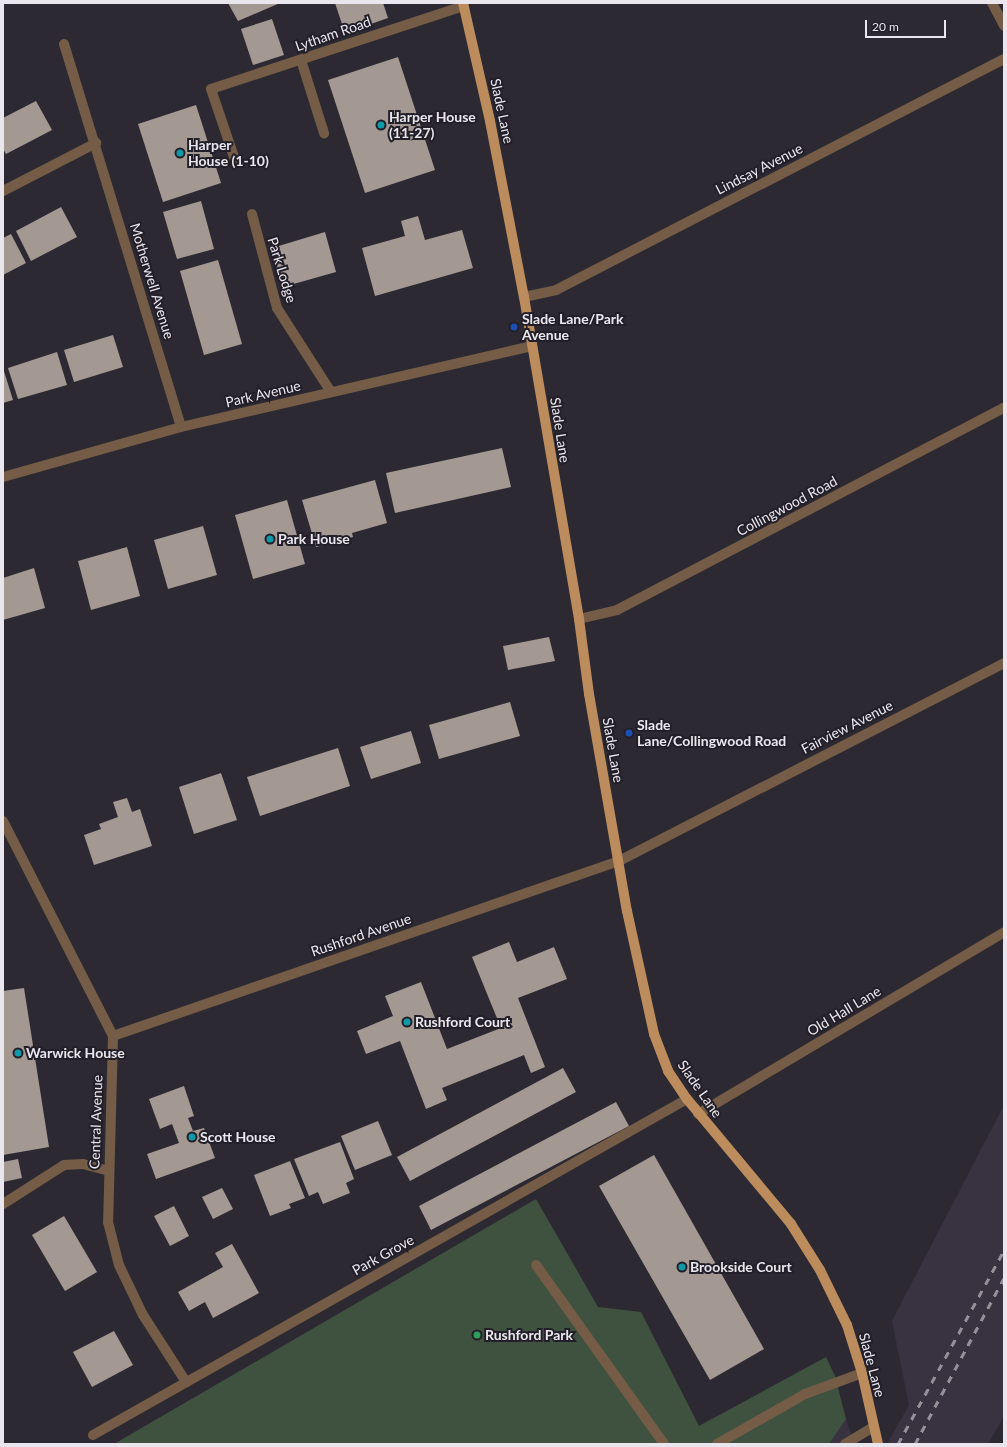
<!DOCTYPE html>
<html>
<head>
<meta charset="utf-8">
<style>
  body { margin:0 }
  #map { position:relative; width:1007px; height:1447px; overflow:hidden; background:#2d2932; font-family:Lato,sans-serif }
  div>[style] { position:absolute }
  .built>* { inset:0; background:#393341 }
  .green>* { inset:0; background:#3f523f }
  .building>* { inset:0; background:#a49992 }
  .service>* { height:10px; margin:-5px; padding:0 5px; transform-origin:5px; border-radius:5px; background:#745c46 }
  .minor>* { height:10px; margin:-5px; padding:0 5px; transform-origin:5px; border-radius:5px; background:#745c46 }
  .primary>* { height:10px; margin:-5px; padding:0 5px; transform-origin:5px; border-radius:5px; background:#bc8c5d }
  .rail>* { height:3px; margin-top:-1.5px; transform-origin:0; background:repeating-linear-gradient(90deg,#949198 0 7px,transparent 0 14px) }
  .dots>* { width:11px; height:11px; translate:-50% -50%; box-sizing:border-box; border:2px solid #231f28; border-radius:50% }
  span { translate:-50% -50%; white-space:nowrap; text-align:center; line-height:1.15; -webkit-text-stroke:4px #231f28; paint-order:stroke }
  .street-label { font-size:14px; color:#e9e7ed }
  .poi-label { font-size:14px; color:#e9e7ed; font-weight:700 }
  .left { translate:0 -50%; text-align:left }
  .frame { position:absolute; inset:0; border:4px solid #e9e7ed; pointer-events:none }
  .scale { position:absolute; left:865px; top:20px; width:81px; height:18px; box-sizing:border-box; border:2px solid #e9e7ed; border-top:0; padding-left:5px; font-size:12px; line-height:14px; white-space:nowrap; color:#e9e7ed; -webkit-text-stroke:3px #231f28; paint-order:stroke }
</style>
</head>
<body>
<div id="map">
  <div class="built">
    <i style="clip-path:polygon(1004px 1105px,1004px 1416px,988px 1444px,887px 1444px,909px 1405px,892px 1321px)"></i>
    <i style="clip-path:polygon(846px 1419px,854px 1444px,829px 1444px)"></i>
  </div>
  <div class="green">
    <i style="clip-path:polygon(536px 1199px,598px 1307px,641px 1312px,699px 1426px,826px 1357px,835px 1376px,846px 1419px,829px 1444px,114px 1444px)"></i>
  </div>
  <div class="building">
    <i style="clip-path:polygon(228px 3px,280px 3px,238px 21px)"></i>
    <i style="clip-path:polygon(335px 3px,383px 3px,388px 18px,345px 33px)"></i>
    <i style="clip-path:polygon(272px 19px,284px 55px,253px 65px,241px 29px)"></i>
    <i style="clip-path:polygon(398px 57px,435px 170px,365px 193px,328px 80px)"></i>
    <i style="clip-path:polygon(36px 101px,52px 130px,6px 154px,3px 149px,3px 118px)"></i>
    <i style="clip-path:polygon(196px 105px,221px 183px,163px 202px,138px 124px)"></i>
    <i style="clip-path:polygon(201px 201px,214px 249px,177px 259px,163px 212px)"></i>
    <i style="clip-path:polygon(61px 207px,77px 237px,31px 261px,16px 231px)"></i>
    <i style="clip-path:polygon(418px 216px,425px 240px,462px 230px,473px 268px,375px 296px,362px 248px,405px 236px,401px 221px)"></i>
    <i style="clip-path:polygon(325px 232px,336px 272px,283px 287px,272px 248px)"></i>
    <i style="clip-path:polygon(11px 234px,26px 263px,3px 275px,3px 238px)"></i>
    <i style="clip-path:polygon(218px 260px,242px 344px,204px 355px,180px 271px)"></i>
    <i style="clip-path:polygon(113px 335px,123px 367px,74px 382px,64px 350px)"></i>
    <i style="clip-path:polygon(57px 352px,67px 385px,18px 399px,8px 368px)"></i>
    <i style="clip-path:polygon(3px 368px,13px 400px,3px 403px)"></i>
    <i style="clip-path:polygon(502px 448px,511px 487px,395px 513px,386px 473px)"></i>
    <i style="clip-path:polygon(375px 480px,387px 523px,352px 533px,353px 537px,316px 547px,302px 500px)"></i>
    <i style="clip-path:polygon(287px 500px,305px 564px,253px 579px,235px 515px)"></i>
    <i style="clip-path:polygon(203px 526px,217px 575px,168px 589px,154px 540px)"></i>
    <i style="clip-path:polygon(127px 547px,140px 596px,91px 610px,78px 561px)"></i>
    <i style="clip-path:polygon(34px 568px,45px 608px,3px 620px,3px 578px)"></i>
    <i style="clip-path:polygon(549px 637px,555px 661px,508px 670px,503px 646px)"></i>
    <i style="clip-path:polygon(510px 702px,520px 736px,439px 759px,429px 725px)"></i>
    <i style="clip-path:polygon(411px 731px,421px 763px,371px 779px,360px 747px)"></i>
    <i style="clip-path:polygon(338px 748px,350px 786px,260px 816px,247px 777px)"></i>
    <i style="clip-path:polygon(221px 773px,237px 820px,194px 834px,179px 787px)"></i>
    <i style="clip-path:polygon(127px 798px,132px 812px,140px 809px,152px 846px,94px 865px,84px 835px,101px 829px,99px 824px,118px 817px,113px 802px)"></i>
    <i style="clip-path:polygon(509px 942px,517px 962px,554px 947px,567px 979px,518px 998px,545px 1067px,531px 1073px,524px 1055px,442px 1088px,447px 1100px,426px 1109px,400px 1041px,366px 1054px,357px 1031px,393px 1016px,385px 996px,421px 982px,447px 1049px,501px 1028px,472px 957px)"></i>
    <i style="clip-path:polygon(24px 988px,49px 1147px,3px 1155px,3px 991px)"></i>
    <i style="clip-path:polygon(563px 1068px,576px 1092px,410px 1181px,397px 1157px)"></i>
    <i style="clip-path:polygon(184px 1086px,194px 1116px,188px 1118px,193px 1131px,204px 1128px,215px 1158px,156px 1179px,147px 1154px,179px 1143px,172px 1124px,160px 1129px,149px 1099px)"></i>
    <i style="clip-path:polygon(616px 1102px,629px 1126px,431px 1230px,419px 1206px)"></i>
    <i style="clip-path:polygon(378px 1121px,392px 1155px,355px 1170px,341px 1136px)"></i>
    <i style="clip-path:polygon(340px 1142px,354px 1179px,346px 1183px,350px 1193px,323px 1204px,318px 1192px,309px 1196px,294px 1159px)"></i>
    <i style="clip-path:polygon(654px 1155px,764px 1349px,710px 1380px,599px 1186px)"></i>
    <i style="clip-path:polygon(18px 1159px,22px 1178px,3px 1182px,3px 1162px)"></i>
    <i style="clip-path:polygon(290px 1161px,305px 1198px,289px 1204px,291px 1208px,270px 1216px,254px 1175px)"></i>
    <i style="clip-path:polygon(222px 1188px,233px 1209px,213px 1219px,202px 1197px)"></i>
    <i style="clip-path:polygon(174px 1206px,189px 1236px,170px 1246px,154px 1216px)"></i>
    <i style="clip-path:polygon(64px 1216px,97px 1272px,65px 1291px,32px 1235px)"></i>
    <i style="clip-path:polygon(232px 1244px,259px 1293px,213px 1318px,205px 1302px,189px 1311px,178px 1292px,223px 1267px,215px 1253px)"></i>
    <i style="clip-path:polygon(114px 1331px,133px 1365px,92px 1387px,73px 1352px)"></i>
  </div>
  <div class="service">
    <i style="left:301px;top:60px;width:77px;rotate:72.5deg"></i>
    <i style="left:211px;top:89px;width:75px;rotate:71.3deg"></i>
    <i style="left:3px;top:1204px;width:72px;rotate:-32.6deg"></i>
    <i style="left:64px;top:1165px;width:19px;rotate:-3deg"></i>
    <i style="left:83px;top:1164px;width:27px;rotate:15deg"></i>
    <i style="left:536px;top:1265px;width:220px;rotate:54.4deg"></i>
    <i style="left:93px;top:1435px;width:682px;rotate:-29.49deg"></i>
    <i style="left:717px;top:1444px;width:101px;rotate:-29.6deg"></i>
    <i style="left:805px;top:1394px;width:61px;rotate:-20.2deg"></i>
    <i style="left:845px;top:1444px;width:33px;rotate:-31deg"></i>
  </div>
  <div class="minor">
    <i style="left:992px;top:3px;width:26px;rotate:62deg"></i>
    <i style="left:64px;top:44px;width:400px;rotate:73deg"></i>
    <i style="left:211px;top:89px;width:266px;rotate:-18.2deg"></i>
    <i style="left:3px;top:191px;width:105px;rotate:-27.3deg"></i>
    <i style="left:252px;top:214px;width:97px;rotate:75.1deg"></i>
    <i style="left:277px;top:308px;width:100px;rotate:57.3deg"></i>
    <i style="left:524px;top:297px;width:33px;rotate:-12deg"></i>
    <i style="left:556px;top:290px;width:504px;rotate:-27.28deg"></i>
    <i style="left:3px;top:477px;width:185px;rotate:-15.7deg"></i>
    <i style="left:181px;top:427px;width:360px;rotate:-13deg"></i>
    <i style="left:579px;top:619px;width:39px;rotate:-13deg"></i>
    <i style="left:617px;top:610px;width:437px;rotate:-27.6deg"></i>
    <i style="left:3px;top:821px;width:242px;rotate:62.9deg"></i>
    <i style="left:113px;top:1036px;width:186px;rotate:91.5deg"></i>
    <i style="left:108px;top:1222px;width:44px;rotate:75.7deg"></i>
    <i style="left:119px;top:1265px;width:55px;rotate:64.4deg"></i>
    <i style="left:143px;top:1315px;width:80px;rotate:57.3deg"></i>
    <i style="left:113px;top:1036px;width:535px;rotate:-19.08deg"></i>
    <i style="left:619px;top:861px;width:433px;rotate:-27.2deg"></i>
    <i style="left:698px;top:1114px;width:356px;rotate:-30.7deg"></i>
  </div>
  <div class="primary">
    <i style="left:463px;top:3px;width:121px;rotate:77.1deg"></i>
    <i style="left:490px;top:121px;width:179px;rotate:79.1deg"></i>
    <i style="left:524px;top:297px;width:327px;rotate:80.3deg"></i>
    <i style="left:579px;top:619px;width:76px;rotate:82.4deg"></i>
    <i style="left:589px;top:694px;width:220px;rotate:80.1deg"></i>
    <i style="left:627px;top:911px;width:126px;rotate:77.6deg"></i>
    <i style="left:654px;top:1034px;width:40px;rotate:69deg"></i>
    <i style="left:668px;top:1071px;width:34px;rotate:56deg"></i>
    <i style="left:687px;top:1099px;width:163px;rotate:50.2deg"></i>
    <i style="left:791px;top:1224px;width:54px;rotate:57.8deg"></i>
    <i style="left:820px;top:1270px;width:61px;rotate:63.9deg"></i>
    <i style="left:847px;top:1325px;width:50px;rotate:72.6deg"></i>
    <i style="left:862px;top:1373px;width:73px;rotate:77.3deg"></i>
  </div>
  <div class="rail">
    <i style="left:898px;top:1444px;width:221px;rotate:-61.3deg"></i>
    <i style="left:915px;top:1444px;width:188px;rotate:-61.8deg"></i>
  </div>
  <div class="dots">
    <i style="left:381px;top:125px;background:#0f9aa8"></i>
    <i style="left:180px;top:153px;background:#0f9aa8"></i>
    <i style="left:514px;top:327px;background:#1a4fb4"></i>
    <i style="left:270px;top:539px;background:#0f9aa8"></i>
    <i style="left:629px;top:733px;background:#1a4fb4"></i>
    <i style="left:407px;top:1022px;background:#0f9aa8"></i>
    <i style="left:18px;top:1053px;background:#0f9aa8"></i>
    <i style="left:192px;top:1137px;background:#0f9aa8"></i>
    <i style="left:682px;top:1267px;background:#0f9aa8"></i>
    <i style="left:477px;top:1335px;background:#2e9e5b"></i>
  </div>
  <div class="street-label">
    <span style="left:333px;top:34px;rotate:-19deg">Lytham Road</span>
    <span style="left:502px;top:111px;rotate:78deg">Slade Lane</span>
    <span style="left:759px;top:169px;rotate:-27deg">Lindsay Avenue</span>
    <span style="left:282px;top:270px;rotate:73deg">Park Lodge</span>
    <span style="left:152px;top:281px;rotate:73deg">Motherwell Avenue</span>
    <span style="left:263px;top:394px;rotate:-13deg">Park Avenue</span>
    <span style="left:560px;top:430px;rotate:81deg">Slade Lane</span>
    <span style="left:787px;top:506px;rotate:-28deg">Collingwood Road</span>
    <span style="left:847px;top:727px;rotate:-27deg">Fairview Avenue</span>
    <span style="left:613px;top:750px;rotate:80deg">Slade Lane</span>
    <span style="left:361px;top:935px;rotate:-19deg">Rushford Avenue</span>
    <span style="left:844px;top:1011px;rotate:-31deg">Old Hall Lane</span>
    <span style="left:700px;top:1089px;rotate:55deg">Slade Lane</span>
    <span style="left:96px;top:1122px;rotate:-88deg">Central Avenue</span>
    <span style="left:383px;top:1255px;rotate:-29deg">Park Grove</span>
    <span style="left:872px;top:1365px;rotate:75deg">Slade Lane</span>
  </div>
  <div class="poi-label">
    <span class="left" style="left:389px;top:125px">Harper House<br>(11-27)</span>
    <span class="left" style="left:188px;top:153px">Harper<br>House (1-10)</span>
    <span class="left" style="left:522px;top:327px">Slade Lane/Park<br>Avenue</span>
    <span class="left" style="left:278px;top:539px">Park House</span>
    <span class="left" style="left:637px;top:733px">Slade<br>Lane/Collingwood Road</span>
    <span class="left" style="left:415px;top:1022px">Rushford Court</span>
    <span class="left" style="left:26px;top:1053px">Warwick House</span>
    <span class="left" style="left:200px;top:1137px">Scott House</span>
    <span class="left" style="left:690px;top:1267px">Brookside Court</span>
    <span class="left" style="left:485px;top:1335px">Rushford Park</span>
  </div>
  <div class="frame"></div>
  <div class="scale">20 m</div>
</div>
</body>
</html>
